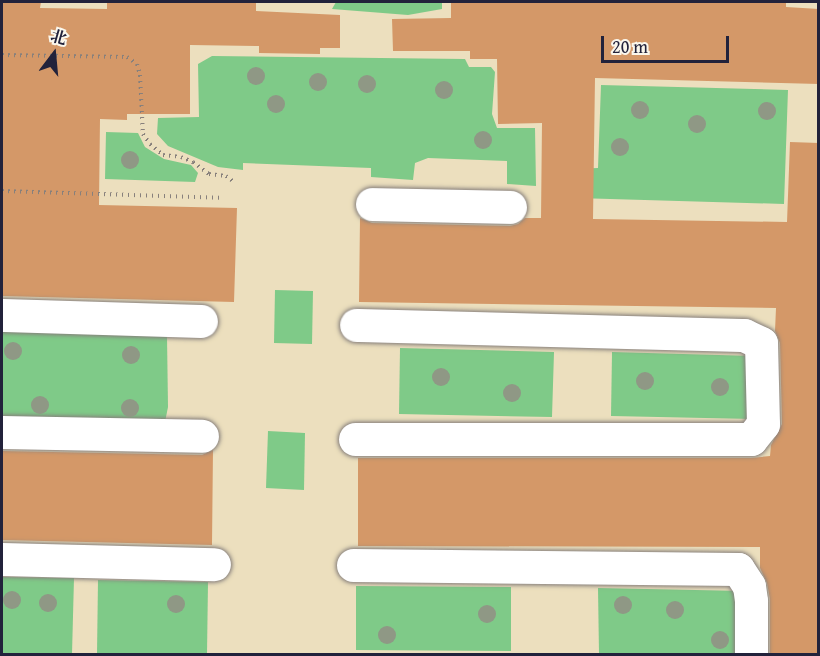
<!DOCTYPE html>
<html>
<head>
<meta charset="utf-8">
<style>
  body { margin:0 }
  #map { position:relative; width:820px; height:656px; overflow:hidden; background:#ecdfbe; font-family:"Gentium Book Plus","Noto Serif SC",serif }
  div>[style] { position:absolute }
  .green>* { inset:0; background:#7fca88 }
  .building>* { inset:0; background:#d49868 }
  .path>* { height:4px; margin-top:-2px; transform-origin:0; background:repeating-linear-gradient(90deg,#87807c 0 1.5px,transparent 0 6px) }
  .roads { filter:drop-shadow(0 0 2px #87807c) drop-shadow(0 0 2px #87807c) }
  .minor>* { height:33px; margin:-16.5px; padding:0 16.5px; transform-origin:16.5px; border-radius:16.5px; background:#fff }
  .trees>* { width:18px; height:18px; margin:-9px; border-radius:50%; background:#8f9885 }
  span { translate:-50% -50%; white-space:nowrap; text-align:center; line-height:1.15; -webkit-text-stroke:4.5px #fbf7ec; paint-order:stroke }
  .frame { position:absolute; inset:0; border:3px solid #22223b; pointer-events:none }
  .north { position:absolute; left:24px; top:24px; width:60px; height:60px; -webkit-text-stroke:4px #fbf7ec; paint-order:stroke; rotate:16deg; font-size:16px; font-weight:700; line-height:24px; text-align:center; color:#22223b }
  .north::after { content:''; display:block; margin:auto; width:21px; height:27px; background:#22223b; clip-path:polygon(50% 0,100% 100%,50% 72%,0 100%) }
  .scale { position:absolute; left:601px; top:36px; width:128px; height:27px; box-sizing:border-box; border:3px solid #22223b; border-top:0; padding-left:8px; font-size:18px; line-height:21px; white-space:nowrap; color:#22223b; -webkit-text-stroke:4px #fbf7ec; paint-order:stroke }
</style>
</head>
<body>
<div id="map">
  <div class="green">
    <i style="clip-path:polygon(336px 2px,442px 2px,442px 9px,408px 15px,332px 9px)"></i>
    <i style="clip-path:polygon(212px 56px,465px 59px,469px 67px,491px 67px,495px 72px,492px 114px,497px 128px,535px 128px,536px 186px,507px 184px,507px 161px,428px 158px,415px 163px,413px 180px,371px 177px,371px 168px,243px 163px,243px 170px,218px 167px,168px 146px,157px 134px,158px 118px,199px 117px,198px 64px)"></i>
    <i style="clip-path:polygon(601px 85px,788px 90px,784px 204px,542px 197px,542px 170px,598px 168px)"></i>
    <i style="clip-path:polygon(106px 132px,138px 133px,145px 147px,164px 159px,191px 165px,198px 173px,195px 182px,105px 179px)"></i>
    <i style="clip-path:polygon(275px 290px,313px 291px,312px 344px,274px 343px)"></i>
    <i style="clip-path:polygon(2px 330px,167px 336px,168px 407px,165px 422px,2px 419px)"></i>
    <i style="clip-path:polygon(400px 348px,554px 352px,552px 417px,399px 414px)"></i>
    <i style="clip-path:polygon(612px 352px,754px 356px,753px 419px,611px 416px)"></i>
    <i style="clip-path:polygon(268px 431px,305px 433px,304px 490px,266px 488px)"></i>
    <i style="clip-path:polygon(2px 577px,74px 578px,72px 654px,2px 654px)"></i>
    <i style="clip-path:polygon(98px 580px,208px 582px,207px 654px,97px 654px)"></i>
    <i style="clip-path:polygon(356px 586px,511px 587px,511px 651px,356px 650px)"></i>
    <i style="clip-path:polygon(598px 588px,744px 591px,744px 654px,599px 654px)"></i>
  </div>
  <div class="building">
    <i style="clip-path:polygon(2px 2px,41px 2px,40px 8px,107px 9px,107px 2px,256px 2px,256px 11px,340px 15px,340px 48px,320px 48px,320px 54px,259px 53px,259px 46px,190px 45px,190px 114px,127px 114px,127px 120px,100px 119px,99px 205px,237px 208px,234px 302px,2px 296px)"></i>
    <i style="clip-path:polygon(451px 2px,786px 2px,786px 7px,819px 9px,819px 84px,595px 78px,593px 219px,787px 222px,790px 142px,819px 143px,819px 654px,770px 654px,770px 599px,767px 583px,760px 568px,760px 547px,358px 546px,358px 458px,751px 458px,770px 456px,771px 445px,782px 424px,780px 343px,775px 331px,776px 308px,359px 302px,360px 218px,372px 223px,510px 226px,518px 224px,525px 218px,541px 218px,542px 123px,498px 124px,497px 59px,470px 59px,470px 51px,393px 51px,392px 19px,451px 18px)"></i>
    <i style="clip-path:polygon(213px 450px,212px 545px,2px 540px,2px 451px,202px 455px)"></i>
  </div>
  <div class="path">
    <i style="left:2px;top:55px;width:125px;rotate:0.9deg"></i>
    <i style="left:127px;top:57px;width:12px;rotate:35deg"></i>
    <i style="left:137px;top:64px;width:11px;rotate:75deg"></i>
    <i style="left:140px;top:75px;width:59px;rotate:87.1deg"></i>
    <i style="left:143px;top:134px;width:12px;rotate:55deg"></i>
    <i style="left:150px;top:144px;width:17px;rotate:40deg"></i>
    <i style="left:163px;top:155px;width:18px;rotate:6deg"></i>
    <i style="left:181px;top:157px;width:13px;rotate:23deg"></i>
    <i style="left:193px;top:162px;width:20px;rotate:37deg"></i>
    <i style="left:209px;top:174px;width:17px;rotate:7deg"></i>
    <i style="left:226px;top:176px;width:9px;rotate:36deg"></i>
    <i style="left:2px;top:191px;width:218px;rotate:1.8deg"></i>
    <i style="left:567px;top:653px;width:1px;rotate:90deg"></i>
  </div>
  <div class="roads">
    <div class="minor">
      <i style="left:372px;top:204px;width:138px;rotate:1.2deg"></i>
      <i style="left:2px;top:315px;width:199px;rotate:1.7deg"></i>
      <i style="left:2px;top:432px;width:200px;rotate:1.1deg"></i>
      <i style="left:355px;top:439px;width:396px"></i>
      <i style="left:751px;top:439px;width:19px;rotate:-51deg"></i>
      <i style="left:763px;top:424px;width:81px;rotate:-91.4deg"></i>
      <i style="left:761px;top:343px;width:19px;rotate:-155deg"></i>
      <i style="left:744px;top:335px;width:388px;rotate:-178.5deg"></i>
      <i style="left:2px;top:559px;width:212px;rotate:1.4deg"></i>
      <i style="left:353px;top:565px;width:385px;rotate:0.6deg"></i>
      <i style="left:738px;top:569px;width:20px;rotate:57deg"></i>
      <i style="left:749px;top:586px;width:15px;rotate:82deg"></i>
      <i style="left:751px;top:601px;width:53px;rotate:90deg"></i>
    </div>
  </div>
  <div class="trees">
    <i style="left:256px;top:76px"></i>
    <i style="left:318px;top:82px"></i>
    <i style="left:367px;top:84px"></i>
    <i style="left:444px;top:90px"></i>
    <i style="left:276px;top:104px"></i>
    <i style="left:640px;top:110px"></i>
    <i style="left:767px;top:111px"></i>
    <i style="left:697px;top:124px"></i>
    <i style="left:483px;top:140px"></i>
    <i style="left:620px;top:147px"></i>
    <i style="left:130px;top:160px"></i>
    <i style="left:13px;top:351px"></i>
    <i style="left:131px;top:355px"></i>
    <i style="left:441px;top:377px"></i>
    <i style="left:645px;top:381px"></i>
    <i style="left:720px;top:387px"></i>
    <i style="left:512px;top:393px"></i>
    <i style="left:40px;top:405px"></i>
    <i style="left:130px;top:408px"></i>
    <i style="left:12px;top:600px"></i>
    <i style="left:48px;top:603px"></i>
    <i style="left:176px;top:604px"></i>
    <i style="left:623px;top:605px"></i>
    <i style="left:675px;top:610px"></i>
    <i style="left:487px;top:614px"></i>
    <i style="left:387px;top:635px"></i>
    <i style="left:720px;top:640px"></i>
  </div>
  <div class="frame"></div>
  <div class="north">北</div>
  <div class="scale">20 m</div>
</div>
</body>
</html>
